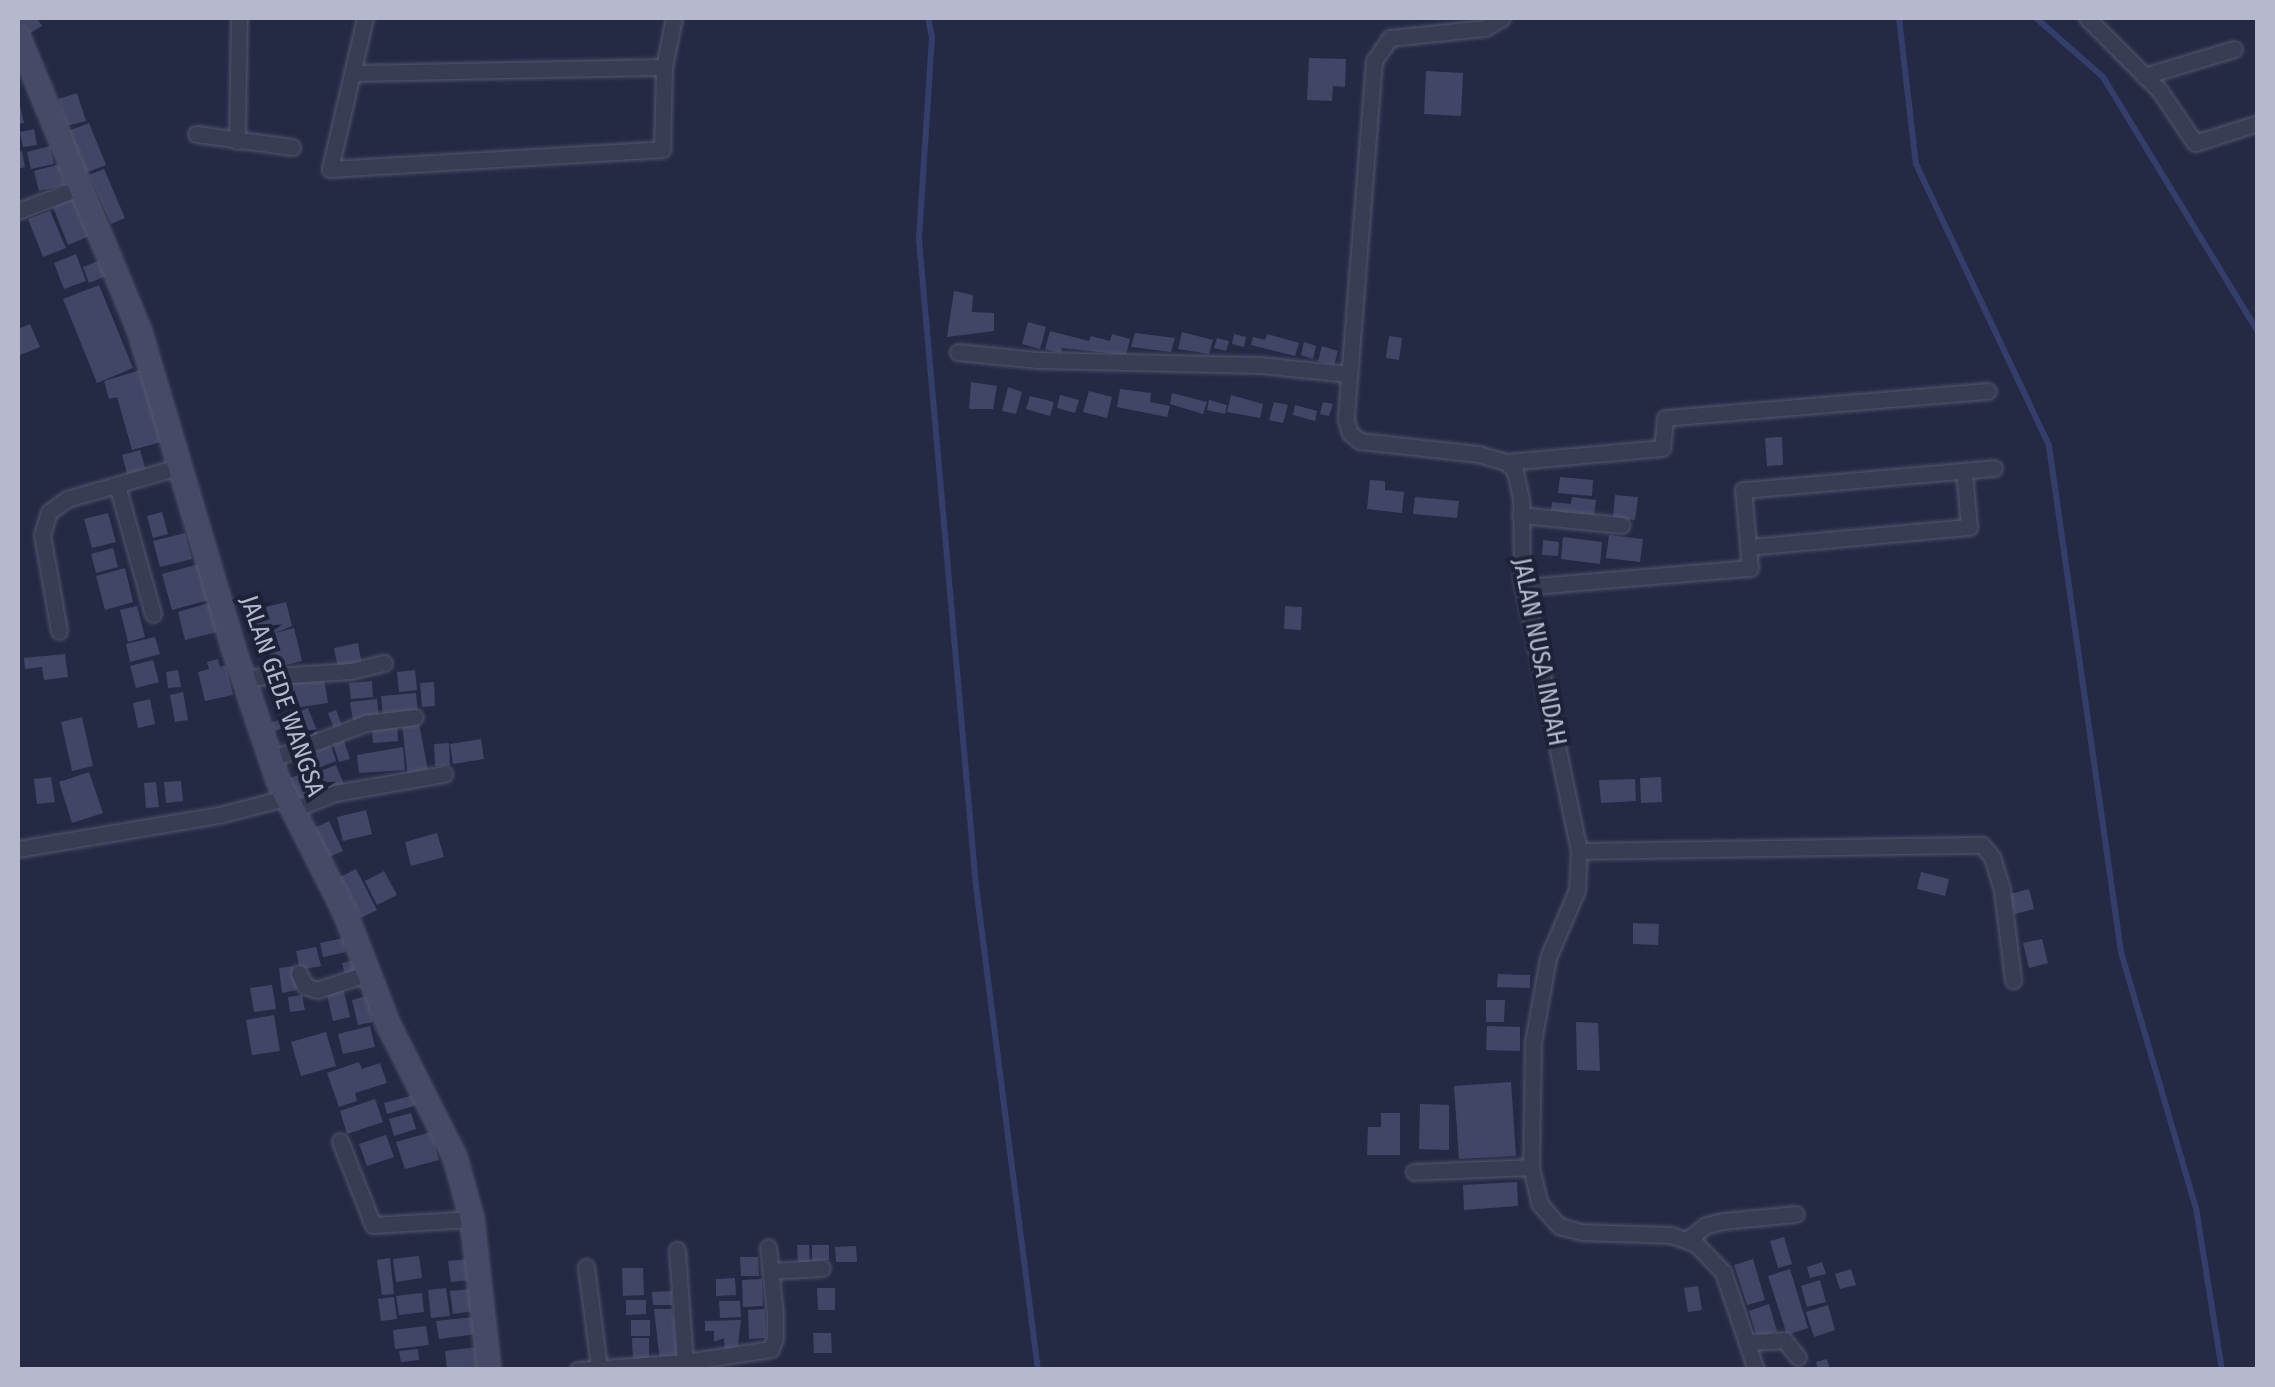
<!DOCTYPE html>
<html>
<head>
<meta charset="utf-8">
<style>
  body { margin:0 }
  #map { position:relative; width:2275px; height:1387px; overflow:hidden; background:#242a44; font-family:"Fira Sans Condensed",sans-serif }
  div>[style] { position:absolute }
  .stream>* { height:6px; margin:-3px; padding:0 3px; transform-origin:3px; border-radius:3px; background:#343e6b }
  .building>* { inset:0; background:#404665 }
  .roads { filter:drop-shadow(0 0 2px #54586e) drop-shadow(0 0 2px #54586e) }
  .street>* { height:15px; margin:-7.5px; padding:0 7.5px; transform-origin:7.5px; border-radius:7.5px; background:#393d54 }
  .secondary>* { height:22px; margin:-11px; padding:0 11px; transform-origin:11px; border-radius:11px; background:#464a67 }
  span { translate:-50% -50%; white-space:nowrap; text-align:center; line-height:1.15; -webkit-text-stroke:8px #1d2239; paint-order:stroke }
  .street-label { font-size:25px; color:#b6b9cd }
  .frame { position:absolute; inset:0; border:20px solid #b6b9cd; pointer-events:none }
</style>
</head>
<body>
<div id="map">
  <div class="stream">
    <i style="left:928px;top:18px;width:19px;rotate:78deg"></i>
    <i style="left:932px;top:37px;width:203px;rotate:93.7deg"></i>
    <i style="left:919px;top:240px;width:649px;rotate:84.96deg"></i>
    <i style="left:976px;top:886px;width:488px;rotate:82.7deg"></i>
    <i style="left:1899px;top:18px;width:147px;rotate:83.4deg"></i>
    <i style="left:1916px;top:164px;width:312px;rotate:64.7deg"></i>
    <i style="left:2049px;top:446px;width:511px;rotate:81.9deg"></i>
    <i style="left:2121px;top:952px;width:267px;rotate:73.7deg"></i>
    <i style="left:2196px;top:1208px;width:164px;rotate:80.9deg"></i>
    <i style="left:2036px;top:18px;width:89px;rotate:41.4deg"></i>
    <i style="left:2103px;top:77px;width:298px;rotate:58.7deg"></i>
  </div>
  <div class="building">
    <i style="clip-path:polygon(18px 18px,37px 18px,42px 26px,27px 35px)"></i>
    <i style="clip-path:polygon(1309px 58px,1346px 59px,1345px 87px,1333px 86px,1332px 101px,1307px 100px)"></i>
    <i style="clip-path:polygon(1426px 71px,1463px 73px,1461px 116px,1424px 114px)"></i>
    <i style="clip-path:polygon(77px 93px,86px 121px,67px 126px,58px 99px)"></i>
    <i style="clip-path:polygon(18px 98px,24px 123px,18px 124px)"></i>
    <i style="clip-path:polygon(89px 123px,106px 165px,85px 173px,68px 131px)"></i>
    <i style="clip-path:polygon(34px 129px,37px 145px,23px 147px,20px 132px)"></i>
    <i style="clip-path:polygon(50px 146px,54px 164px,31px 169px,27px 152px)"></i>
    <i style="clip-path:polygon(22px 151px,25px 167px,18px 169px,18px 152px)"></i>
    <i style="clip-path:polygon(60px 164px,65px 185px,39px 191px,34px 171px)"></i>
    <i style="clip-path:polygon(104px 169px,125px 218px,111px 224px,89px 175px)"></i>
    <i style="clip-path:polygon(76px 197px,92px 235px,68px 245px,53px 207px)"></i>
    <i style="clip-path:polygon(50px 211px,66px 248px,43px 257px,28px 219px)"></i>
    <i style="clip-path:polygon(76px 254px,86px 281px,64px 289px,54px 263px)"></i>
    <i style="clip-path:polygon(103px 259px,109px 275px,89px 283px,83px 267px)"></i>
    <i style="clip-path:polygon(99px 285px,133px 368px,97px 383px,63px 299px)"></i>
    <i style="clip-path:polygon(954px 291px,973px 295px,972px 312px,994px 313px,994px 331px,947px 337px)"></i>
    <i style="clip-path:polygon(1028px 322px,1046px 327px,1040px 349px,1022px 344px)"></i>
    <i style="clip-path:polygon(30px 324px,40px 347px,18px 356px,18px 329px)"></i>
    <i style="clip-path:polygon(1050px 331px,1089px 341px,1091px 336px,1110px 341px,1112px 334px,1130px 339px,1126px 355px,1062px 348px,1061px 353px,1045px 349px)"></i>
    <i style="clip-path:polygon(1182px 332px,1213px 340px,1209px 354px,1178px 349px)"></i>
    <i style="clip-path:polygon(1135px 333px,1175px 338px,1171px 352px,1131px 347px)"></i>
    <i style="clip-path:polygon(1234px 334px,1246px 337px,1244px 347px,1232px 344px)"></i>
    <i style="clip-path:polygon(1267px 334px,1299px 343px,1295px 356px,1251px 345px,1253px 337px,1265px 340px)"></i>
    <i style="clip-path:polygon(1389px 336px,1402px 338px,1399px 360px,1386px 358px)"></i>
    <i style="clip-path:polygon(1217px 338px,1229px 341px,1226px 351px,1214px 348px)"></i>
    <i style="clip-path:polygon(1304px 342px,1316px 346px,1313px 359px,1301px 355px)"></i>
    <i style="clip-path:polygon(1322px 346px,1338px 351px,1334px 365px,1318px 361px)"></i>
    <i style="clip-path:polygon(144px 369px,165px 441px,132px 450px,117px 397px,109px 399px,104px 381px)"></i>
    <i style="clip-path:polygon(971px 382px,997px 386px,993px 409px,969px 409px)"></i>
    <i style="clip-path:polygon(1008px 387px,1022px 392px,1016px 414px,1002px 411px)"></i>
    <i style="clip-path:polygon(1120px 389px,1151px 393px,1150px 402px,1170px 406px,1167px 417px,1117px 407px)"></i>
    <i style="clip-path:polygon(1089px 391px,1112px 397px,1107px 418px,1083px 412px)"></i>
    <i style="clip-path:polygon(1172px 393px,1207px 402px,1203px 414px,1170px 404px)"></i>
    <i style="clip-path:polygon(1060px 395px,1079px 400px,1075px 413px,1057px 408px)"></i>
    <i style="clip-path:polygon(1231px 395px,1263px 404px,1260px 418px,1227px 412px)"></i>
    <i style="clip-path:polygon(1030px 396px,1054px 402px,1050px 416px,1026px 409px)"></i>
    <i style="clip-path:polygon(1209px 400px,1227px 405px,1225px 414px,1207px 410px)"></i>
    <i style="clip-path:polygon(1274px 402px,1288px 405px,1283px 423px,1269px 420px)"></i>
    <i style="clip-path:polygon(1323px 402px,1333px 404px,1329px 416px,1320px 414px)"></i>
    <i style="clip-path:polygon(1295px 405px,1317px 411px,1315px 421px,1293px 415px)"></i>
    <i style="clip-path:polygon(1782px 437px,1783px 465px,1767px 466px,1765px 438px)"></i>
    <i style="clip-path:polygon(140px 450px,146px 471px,128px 477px,122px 455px)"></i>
    <i style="clip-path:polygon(1560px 477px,1593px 480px,1592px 496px,1558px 493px)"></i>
    <i style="clip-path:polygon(1370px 480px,1385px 481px,1385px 490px,1404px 492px,1402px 513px,1367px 509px)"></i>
    <i style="clip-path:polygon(1615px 495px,1638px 497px,1635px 520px,1613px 518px)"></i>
    <i style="clip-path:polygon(1415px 497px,1459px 501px,1457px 518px,1413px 514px)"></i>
    <i style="clip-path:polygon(1572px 497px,1596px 500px,1594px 517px,1551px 512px,1552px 502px,1571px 504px)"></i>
    <i style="clip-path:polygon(162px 512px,168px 534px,153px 538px,147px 516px)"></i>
    <i style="clip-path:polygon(108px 513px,116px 542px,92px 548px,84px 519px)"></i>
    <i style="clip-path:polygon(185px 533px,192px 559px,160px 567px,153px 541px)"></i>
    <i style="clip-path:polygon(1609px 535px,1643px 539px,1640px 562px,1606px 558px)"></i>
    <i style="clip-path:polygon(1563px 537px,1602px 542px,1600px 564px,1561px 559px)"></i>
    <i style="clip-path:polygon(1543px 540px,1559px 542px,1558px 556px,1542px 555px)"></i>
    <i style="clip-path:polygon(113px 548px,118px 567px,96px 573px,91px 554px)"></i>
    <i style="clip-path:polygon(199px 564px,209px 600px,172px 610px,162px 574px)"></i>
    <i style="clip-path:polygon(125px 568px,133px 602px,105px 610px,96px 576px)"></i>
    <i style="clip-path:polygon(286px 602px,292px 626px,253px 642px,245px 612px)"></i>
    <i style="clip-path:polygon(209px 603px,217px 632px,185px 640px,178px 612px)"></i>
    <i style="clip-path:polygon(137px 606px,145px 637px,128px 642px,120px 610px)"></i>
    <i style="clip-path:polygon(1285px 606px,1302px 607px,1301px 630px,1284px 629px)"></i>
    <i style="clip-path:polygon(294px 628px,302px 661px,274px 668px,267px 642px,277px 640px,275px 633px)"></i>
    <i style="clip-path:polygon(155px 637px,160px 654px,130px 662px,126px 644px)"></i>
    <i style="clip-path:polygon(358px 643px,362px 665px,338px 669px,334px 648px)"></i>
    <i style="clip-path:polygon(65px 654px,68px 677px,44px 680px,42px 667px,25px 669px,24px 658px)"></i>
    <i style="clip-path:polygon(218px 659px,220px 667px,226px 665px,233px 695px,205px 701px,198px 672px,209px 669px,207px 662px)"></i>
    <i style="clip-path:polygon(153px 660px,159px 682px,136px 688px,130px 666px)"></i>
    <i style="clip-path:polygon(178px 670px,181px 687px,168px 688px,166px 672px)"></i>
    <i style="clip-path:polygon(415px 670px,417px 690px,399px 692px,397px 672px)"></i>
    <i style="clip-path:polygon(324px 678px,328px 703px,294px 708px,290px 682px)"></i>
    <i style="clip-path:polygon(372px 681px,373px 697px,351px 699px,349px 683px)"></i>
    <i style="clip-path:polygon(434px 682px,435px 706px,422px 707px,420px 683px)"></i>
    <i style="clip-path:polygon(183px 692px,188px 720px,175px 722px,170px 695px)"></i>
    <i style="clip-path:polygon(416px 693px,418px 714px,383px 717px,381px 696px)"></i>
    <i style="clip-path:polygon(150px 699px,155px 724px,138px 728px,133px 703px)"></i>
    <i style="clip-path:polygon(377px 699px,379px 718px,353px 721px,350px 702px)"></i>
    <i style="clip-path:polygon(308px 708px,320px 738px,297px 747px,288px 726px,275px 731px,271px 723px)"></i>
    <i style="clip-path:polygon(336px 710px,343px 728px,335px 731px,328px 713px)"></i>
    <i style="clip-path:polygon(82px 717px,93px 766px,72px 771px,61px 722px)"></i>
    <i style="clip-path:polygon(419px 723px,429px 776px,408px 778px,402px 724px)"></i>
    <i style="clip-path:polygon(397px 724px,398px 741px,373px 743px,372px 726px)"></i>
    <i style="clip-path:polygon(343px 738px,350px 759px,339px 762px,332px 742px)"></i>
    <i style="clip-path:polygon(481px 739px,484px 759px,453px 764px,450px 744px)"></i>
    <i style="clip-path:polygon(330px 743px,336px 761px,315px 769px,309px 750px)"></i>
    <i style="clip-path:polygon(449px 743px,450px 765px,435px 766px,434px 744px)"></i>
    <i style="clip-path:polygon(403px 747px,405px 770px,359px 773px,357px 755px)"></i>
    <i style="clip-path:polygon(336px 765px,345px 787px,326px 794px,318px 772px)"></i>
    <i style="clip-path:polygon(312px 770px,320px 791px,297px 799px,290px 778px)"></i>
    <i style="clip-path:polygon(89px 772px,103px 813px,72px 823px,59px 782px)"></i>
    <i style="clip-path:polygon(51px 777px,55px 802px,37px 804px,34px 779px)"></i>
    <i style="clip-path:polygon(1661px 777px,1662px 802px,1641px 803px,1640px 778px)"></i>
    <i style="clip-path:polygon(1635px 779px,1636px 801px,1601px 803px,1599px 780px)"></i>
    <i style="clip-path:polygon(181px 781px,183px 801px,166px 803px,164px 782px)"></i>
    <i style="clip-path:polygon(156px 782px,159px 807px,146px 808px,144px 783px)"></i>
    <i style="clip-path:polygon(366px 810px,372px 834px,343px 841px,337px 817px)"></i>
    <i style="clip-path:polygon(329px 821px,343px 851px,327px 858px,312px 829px)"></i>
    <i style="clip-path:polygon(437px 833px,444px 857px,411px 866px,405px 842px)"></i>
    <i style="clip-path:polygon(356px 869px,377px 910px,361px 918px,340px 877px)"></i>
    <i style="clip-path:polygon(384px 871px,397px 895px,377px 905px,365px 881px)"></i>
    <i style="clip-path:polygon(1921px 872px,1949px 879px,1945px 896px,1917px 889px)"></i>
    <i style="clip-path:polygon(2029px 889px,2034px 909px,2015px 914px,2010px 894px)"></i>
    <i style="clip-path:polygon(1633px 923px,1659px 924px,1658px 945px,1633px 944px)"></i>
    <i style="clip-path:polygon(343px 938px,346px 952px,323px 957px,320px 943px)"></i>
    <i style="clip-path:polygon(2042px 939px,2048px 963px,2029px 968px,2023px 943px)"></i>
    <i style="clip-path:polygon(316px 947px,321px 966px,300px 970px,296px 951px)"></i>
    <i style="clip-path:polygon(356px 960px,360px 975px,346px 978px,342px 963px)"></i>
    <i style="clip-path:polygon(293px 966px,297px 990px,282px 993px,279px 968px)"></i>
    <i style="clip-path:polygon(1498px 974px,1530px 975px,1530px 988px,1497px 987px)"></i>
    <i style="clip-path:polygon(272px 985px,276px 1009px,254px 1012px,250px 988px)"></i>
    <i style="clip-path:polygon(343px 988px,350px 1017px,333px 1021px,326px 991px)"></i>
    <i style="clip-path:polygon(302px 995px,305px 1010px,290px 1012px,288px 997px)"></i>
    <i style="clip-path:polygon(367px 996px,373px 1022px,358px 1025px,352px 1000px)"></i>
    <i style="clip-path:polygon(1486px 1000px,1505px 1000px,1504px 1022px,1486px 1022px)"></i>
    <i style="clip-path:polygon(274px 1015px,280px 1051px,252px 1055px,246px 1020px)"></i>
    <i style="clip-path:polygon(1576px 1022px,1598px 1023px,1600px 1071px,1577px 1070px)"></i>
    <i style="clip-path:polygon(370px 1026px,375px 1047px,343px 1054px,338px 1034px)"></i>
    <i style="clip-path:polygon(1487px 1026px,1520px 1027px,1520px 1051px,1486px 1050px)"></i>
    <i style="clip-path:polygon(326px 1032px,336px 1066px,301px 1076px,291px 1042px)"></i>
    <i style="clip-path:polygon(359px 1062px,362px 1069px,380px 1063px,387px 1083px,355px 1093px,357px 1101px,339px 1107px,327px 1073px)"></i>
    <i style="clip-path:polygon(1511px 1082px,1516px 1156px,1459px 1159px,1454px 1086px)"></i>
    <i style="clip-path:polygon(414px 1095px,417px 1105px,387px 1114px,384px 1103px)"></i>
    <i style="clip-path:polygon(375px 1099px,383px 1122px,347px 1134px,340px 1111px)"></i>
    <i style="clip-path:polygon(1420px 1104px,1449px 1105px,1449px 1150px,1419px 1149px)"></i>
    <i style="clip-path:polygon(411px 1113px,416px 1129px,394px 1136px,389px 1119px)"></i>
    <i style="clip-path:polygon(1381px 1113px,1400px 1113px,1400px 1155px,1367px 1155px,1368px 1127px,1381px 1127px)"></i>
    <i style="clip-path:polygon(431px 1132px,439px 1160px,405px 1169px,396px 1142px)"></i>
    <i style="clip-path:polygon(386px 1135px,394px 1157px,367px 1166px,359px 1144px)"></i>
    <i style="clip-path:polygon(1517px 1182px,1518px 1206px,1464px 1210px,1463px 1185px)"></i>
    <i style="clip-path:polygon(1784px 1237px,1792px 1264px,1778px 1268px,1770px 1241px)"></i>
    <i style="clip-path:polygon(797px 1245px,809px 1245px,810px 1267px,798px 1267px)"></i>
    <i style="clip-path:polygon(812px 1245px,829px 1245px,829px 1260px,812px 1261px)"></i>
    <i style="clip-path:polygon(856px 1246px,857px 1262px,836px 1262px,835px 1247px)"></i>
    <i style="clip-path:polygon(419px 1256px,422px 1278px,396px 1282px,393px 1259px)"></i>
    <i style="clip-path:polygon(740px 1257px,758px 1257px,759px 1276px,741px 1276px)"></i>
    <i style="clip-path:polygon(390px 1258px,394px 1294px,382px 1295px,377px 1260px)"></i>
    <i style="clip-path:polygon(468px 1259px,471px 1280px,451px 1282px,448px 1261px)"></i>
    <i style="clip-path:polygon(1753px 1259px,1765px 1300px,1747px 1305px,1734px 1265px)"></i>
    <i style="clip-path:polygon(1822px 1262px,1826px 1274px,1810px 1278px,1807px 1267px)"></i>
    <i style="clip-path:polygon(622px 1268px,643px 1268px,644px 1295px,623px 1296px)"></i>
    <i style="clip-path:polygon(1790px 1269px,1808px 1328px,1787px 1335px,1768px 1276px)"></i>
    <i style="clip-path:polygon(1851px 1269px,1856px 1285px,1840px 1289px,1835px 1274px)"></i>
    <i style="clip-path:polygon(735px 1278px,736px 1295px,716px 1296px,716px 1279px)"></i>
    <i style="clip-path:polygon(762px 1279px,763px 1306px,743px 1307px,742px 1280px)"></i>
    <i style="clip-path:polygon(1820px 1280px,1826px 1302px,1807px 1307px,1801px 1286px)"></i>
    <i style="clip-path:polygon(1698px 1286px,1702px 1310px,1688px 1312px,1684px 1288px)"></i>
    <i style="clip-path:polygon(446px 1288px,450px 1316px,431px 1318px,428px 1290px)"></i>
    <i style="clip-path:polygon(817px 1288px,835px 1288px,835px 1310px,818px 1310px)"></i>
    <i style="clip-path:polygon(471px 1289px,474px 1311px,453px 1314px,450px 1291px)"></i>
    <i style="clip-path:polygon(672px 1291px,672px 1305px,653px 1305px,652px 1292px)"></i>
    <i style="clip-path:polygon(422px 1293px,424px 1312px,399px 1315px,396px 1296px)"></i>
    <i style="clip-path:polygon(394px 1297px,397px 1319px,381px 1321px,378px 1299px)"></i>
    <i style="clip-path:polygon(626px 1300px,646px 1300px,646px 1314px,626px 1315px)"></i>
    <i style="clip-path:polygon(719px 1301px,740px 1301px,741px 1317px,720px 1318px)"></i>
    <i style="clip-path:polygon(1769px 1304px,1777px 1331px,1757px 1337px,1749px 1311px)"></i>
    <i style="clip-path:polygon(1828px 1305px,1835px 1330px,1814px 1337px,1806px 1312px)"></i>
    <i style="clip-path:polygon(654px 1309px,672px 1309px,678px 1362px,660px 1362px)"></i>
    <i style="clip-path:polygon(765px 1309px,766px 1338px,749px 1339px,748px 1310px)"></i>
    <i style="clip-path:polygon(474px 1317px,477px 1334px,439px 1339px,436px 1321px)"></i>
    <i style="clip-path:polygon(631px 1320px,650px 1320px,650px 1336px,631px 1336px)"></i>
    <i style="clip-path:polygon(741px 1320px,737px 1354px,725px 1354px,724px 1338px,714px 1342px,714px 1331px,705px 1331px,705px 1321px)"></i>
    <i style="clip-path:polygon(426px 1326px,429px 1345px,395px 1349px,393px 1330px)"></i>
    <i style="clip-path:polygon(813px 1333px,831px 1333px,832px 1353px,814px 1353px)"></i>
    <i style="clip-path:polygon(632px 1338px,649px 1338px,649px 1363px,633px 1363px)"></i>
    <i style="clip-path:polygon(477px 1347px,480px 1370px,447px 1370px,445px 1351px)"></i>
    <i style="clip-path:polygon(418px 1349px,419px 1360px,401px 1362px,399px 1351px)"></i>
    <i style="clip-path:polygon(1827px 1359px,1830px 1370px,1818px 1370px,1816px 1362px)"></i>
  </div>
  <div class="roads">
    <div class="street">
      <i style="left:365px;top:18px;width:155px;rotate:103.1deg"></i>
      <i style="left:330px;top:169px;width:333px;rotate:-3.4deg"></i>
      <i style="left:662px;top:149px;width:82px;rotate:-88.6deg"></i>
      <i style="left:664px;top:67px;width:50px;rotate:-78.5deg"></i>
      <i style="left:1502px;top:18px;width:20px;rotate:150deg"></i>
      <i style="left:1485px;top:28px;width:96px;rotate:174deg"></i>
      <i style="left:1390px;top:38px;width:28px;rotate:125deg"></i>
      <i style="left:1374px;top:61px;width:360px;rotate:94.5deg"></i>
      <i style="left:1346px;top:420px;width:14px;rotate:73deg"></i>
      <i style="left:1350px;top:433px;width:13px;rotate:39deg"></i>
      <i style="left:1360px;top:441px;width:119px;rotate:6.3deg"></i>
      <i style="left:1478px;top:454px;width:29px;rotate:16deg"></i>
      <i style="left:1506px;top:462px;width:13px;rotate:45deg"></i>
      <i style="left:1515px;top:471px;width:30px;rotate:78deg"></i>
      <i style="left:1521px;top:500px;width:78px;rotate:89.3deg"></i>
      <i style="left:1522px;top:578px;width:279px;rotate:78.2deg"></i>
      <i style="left:1579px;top:851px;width:39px;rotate:93deg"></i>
      <i style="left:1577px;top:890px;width:74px;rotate:113.1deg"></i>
      <i style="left:1548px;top:958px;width:85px;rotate:100.1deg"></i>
      <i style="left:1533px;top:1042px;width:125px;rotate:90.9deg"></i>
      <i style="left:1531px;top:1167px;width:37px;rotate:77deg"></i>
      <i style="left:1539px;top:1203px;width:30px;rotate:49deg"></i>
      <i style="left:1559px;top:1226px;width:23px;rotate:15deg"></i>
      <i style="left:1581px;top:1232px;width:90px;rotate:1.9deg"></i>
      <i style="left:1671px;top:1235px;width:27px;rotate:20deg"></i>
      <i style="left:1696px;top:1244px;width:39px;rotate:46deg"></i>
      <i style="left:1723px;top:1272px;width:103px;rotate:71.4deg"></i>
      <i style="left:2087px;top:18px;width:102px;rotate:45deg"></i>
      <i style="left:2159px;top:90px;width:64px;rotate:55.8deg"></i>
      <i style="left:2195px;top:143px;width:66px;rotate:-17.6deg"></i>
      <i style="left:352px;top:73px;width:312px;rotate:-1.1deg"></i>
      <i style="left:2144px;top:76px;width:94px;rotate:-16.7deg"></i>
      <i style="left:196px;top:134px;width:97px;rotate:7.7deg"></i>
      <i style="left:237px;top:141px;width:123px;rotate:-89.1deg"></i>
      <i style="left:18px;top:211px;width:70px;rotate:-21deg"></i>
      <i style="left:958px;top:352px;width:80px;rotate:5.7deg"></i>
      <i style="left:1038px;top:360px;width:222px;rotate:1.3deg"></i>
      <i style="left:1260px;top:365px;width:89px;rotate:5.8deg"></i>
      <i style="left:1506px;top:462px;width:157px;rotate:-5.1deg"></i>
      <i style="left:1662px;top:448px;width:30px;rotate:-84deg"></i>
      <i style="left:1665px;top:418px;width:324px;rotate:-4.8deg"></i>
      <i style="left:117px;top:485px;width:134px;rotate:74.4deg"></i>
      <i style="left:1520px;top:515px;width:102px;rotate:5.6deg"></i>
      <i style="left:1748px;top:547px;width:222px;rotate:-5.2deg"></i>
      <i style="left:1969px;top:527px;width:56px;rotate:-95.1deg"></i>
      <i style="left:1523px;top:587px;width:228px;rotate:-4.8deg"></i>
      <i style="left:1750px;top:568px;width:78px;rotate:-95.1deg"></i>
      <i style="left:1743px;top:490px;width:252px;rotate:-5deg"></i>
      <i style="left:59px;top:631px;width:97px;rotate:-100deg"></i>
      <i style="left:42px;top:535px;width:24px;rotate:-73deg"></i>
      <i style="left:49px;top:512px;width:22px;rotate:-36deg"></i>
      <i style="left:67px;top:499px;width:119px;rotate:-16.1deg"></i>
      <i style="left:243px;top:678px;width:108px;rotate:-3.7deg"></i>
      <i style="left:351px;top:671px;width:34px;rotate:-14deg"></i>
      <i style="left:271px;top:759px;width:102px;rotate:-20.8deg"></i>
      <i style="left:366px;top:723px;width:49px;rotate:-7deg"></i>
      <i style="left:292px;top:810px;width:46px;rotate:-21.6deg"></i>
      <i style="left:335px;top:793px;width:111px;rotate:-9.9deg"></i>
      <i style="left:18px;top:849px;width:204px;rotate:-9.6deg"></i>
      <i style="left:219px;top:815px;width:68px;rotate:-14.4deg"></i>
      <i style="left:1579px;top:851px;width:403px;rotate:-0.9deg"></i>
      <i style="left:1982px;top:845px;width:16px;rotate:50deg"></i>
      <i style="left:1992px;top:857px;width:34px;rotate:73deg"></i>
      <i style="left:2002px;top:890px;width:91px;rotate:83deg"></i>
      <i style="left:299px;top:973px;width:14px;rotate:65deg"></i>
      <i style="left:305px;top:986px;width:13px;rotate:18deg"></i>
      <i style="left:317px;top:990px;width:55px;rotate:-18.1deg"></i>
      <i style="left:340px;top:1141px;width:90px;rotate:68.6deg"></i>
      <i style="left:373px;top:1225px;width:99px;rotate:-3.5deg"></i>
      <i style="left:1414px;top:1172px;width:117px;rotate:-2.4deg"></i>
      <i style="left:1687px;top:1240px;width:24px;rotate:-38deg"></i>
      <i style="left:1706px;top:1225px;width:17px;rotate:-13deg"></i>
      <i style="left:1723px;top:1221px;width:73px;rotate:-5.5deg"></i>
      <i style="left:677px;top:1250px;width:112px;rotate:85.9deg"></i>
      <i style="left:586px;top:1267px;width:101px;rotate:82.6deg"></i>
      <i style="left:771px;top:1271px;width:51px;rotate:-3.4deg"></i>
      <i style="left:1749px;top:1342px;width:35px;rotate:-3deg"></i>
      <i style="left:1784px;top:1340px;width:22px;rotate:51deg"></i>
      <i style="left:578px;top:1370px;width:107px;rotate:-4.3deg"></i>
      <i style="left:685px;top:1362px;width:87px;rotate:-8.6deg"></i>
      <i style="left:771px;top:1349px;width:12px;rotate:-70deg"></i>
      <i style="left:775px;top:1338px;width:23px;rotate:-90deg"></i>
      <i style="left:775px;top:1315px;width:68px;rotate:-95.9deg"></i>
    </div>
    <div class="secondary">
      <i style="left:18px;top:36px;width:317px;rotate:67.6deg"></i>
      <i style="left:139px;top:329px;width:335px;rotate:73.5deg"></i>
      <i style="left:234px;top:650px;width:137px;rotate:71.3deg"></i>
      <i style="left:278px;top:780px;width:146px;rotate:63.1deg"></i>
      <i style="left:344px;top:910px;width:122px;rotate:68.9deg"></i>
      <i style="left:388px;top:1024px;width:149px;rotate:63.3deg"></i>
      <i style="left:455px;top:1157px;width:64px;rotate:74.7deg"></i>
      <i style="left:472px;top:1219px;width:152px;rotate:83.6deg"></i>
    </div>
  </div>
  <div class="street-label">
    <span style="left:1539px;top:652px;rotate:79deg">JALAN NUSA INDAH</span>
    <span style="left:282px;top:696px;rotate:71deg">JALAN GEDE WANGSA</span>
  </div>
  <div class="frame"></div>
</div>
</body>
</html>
